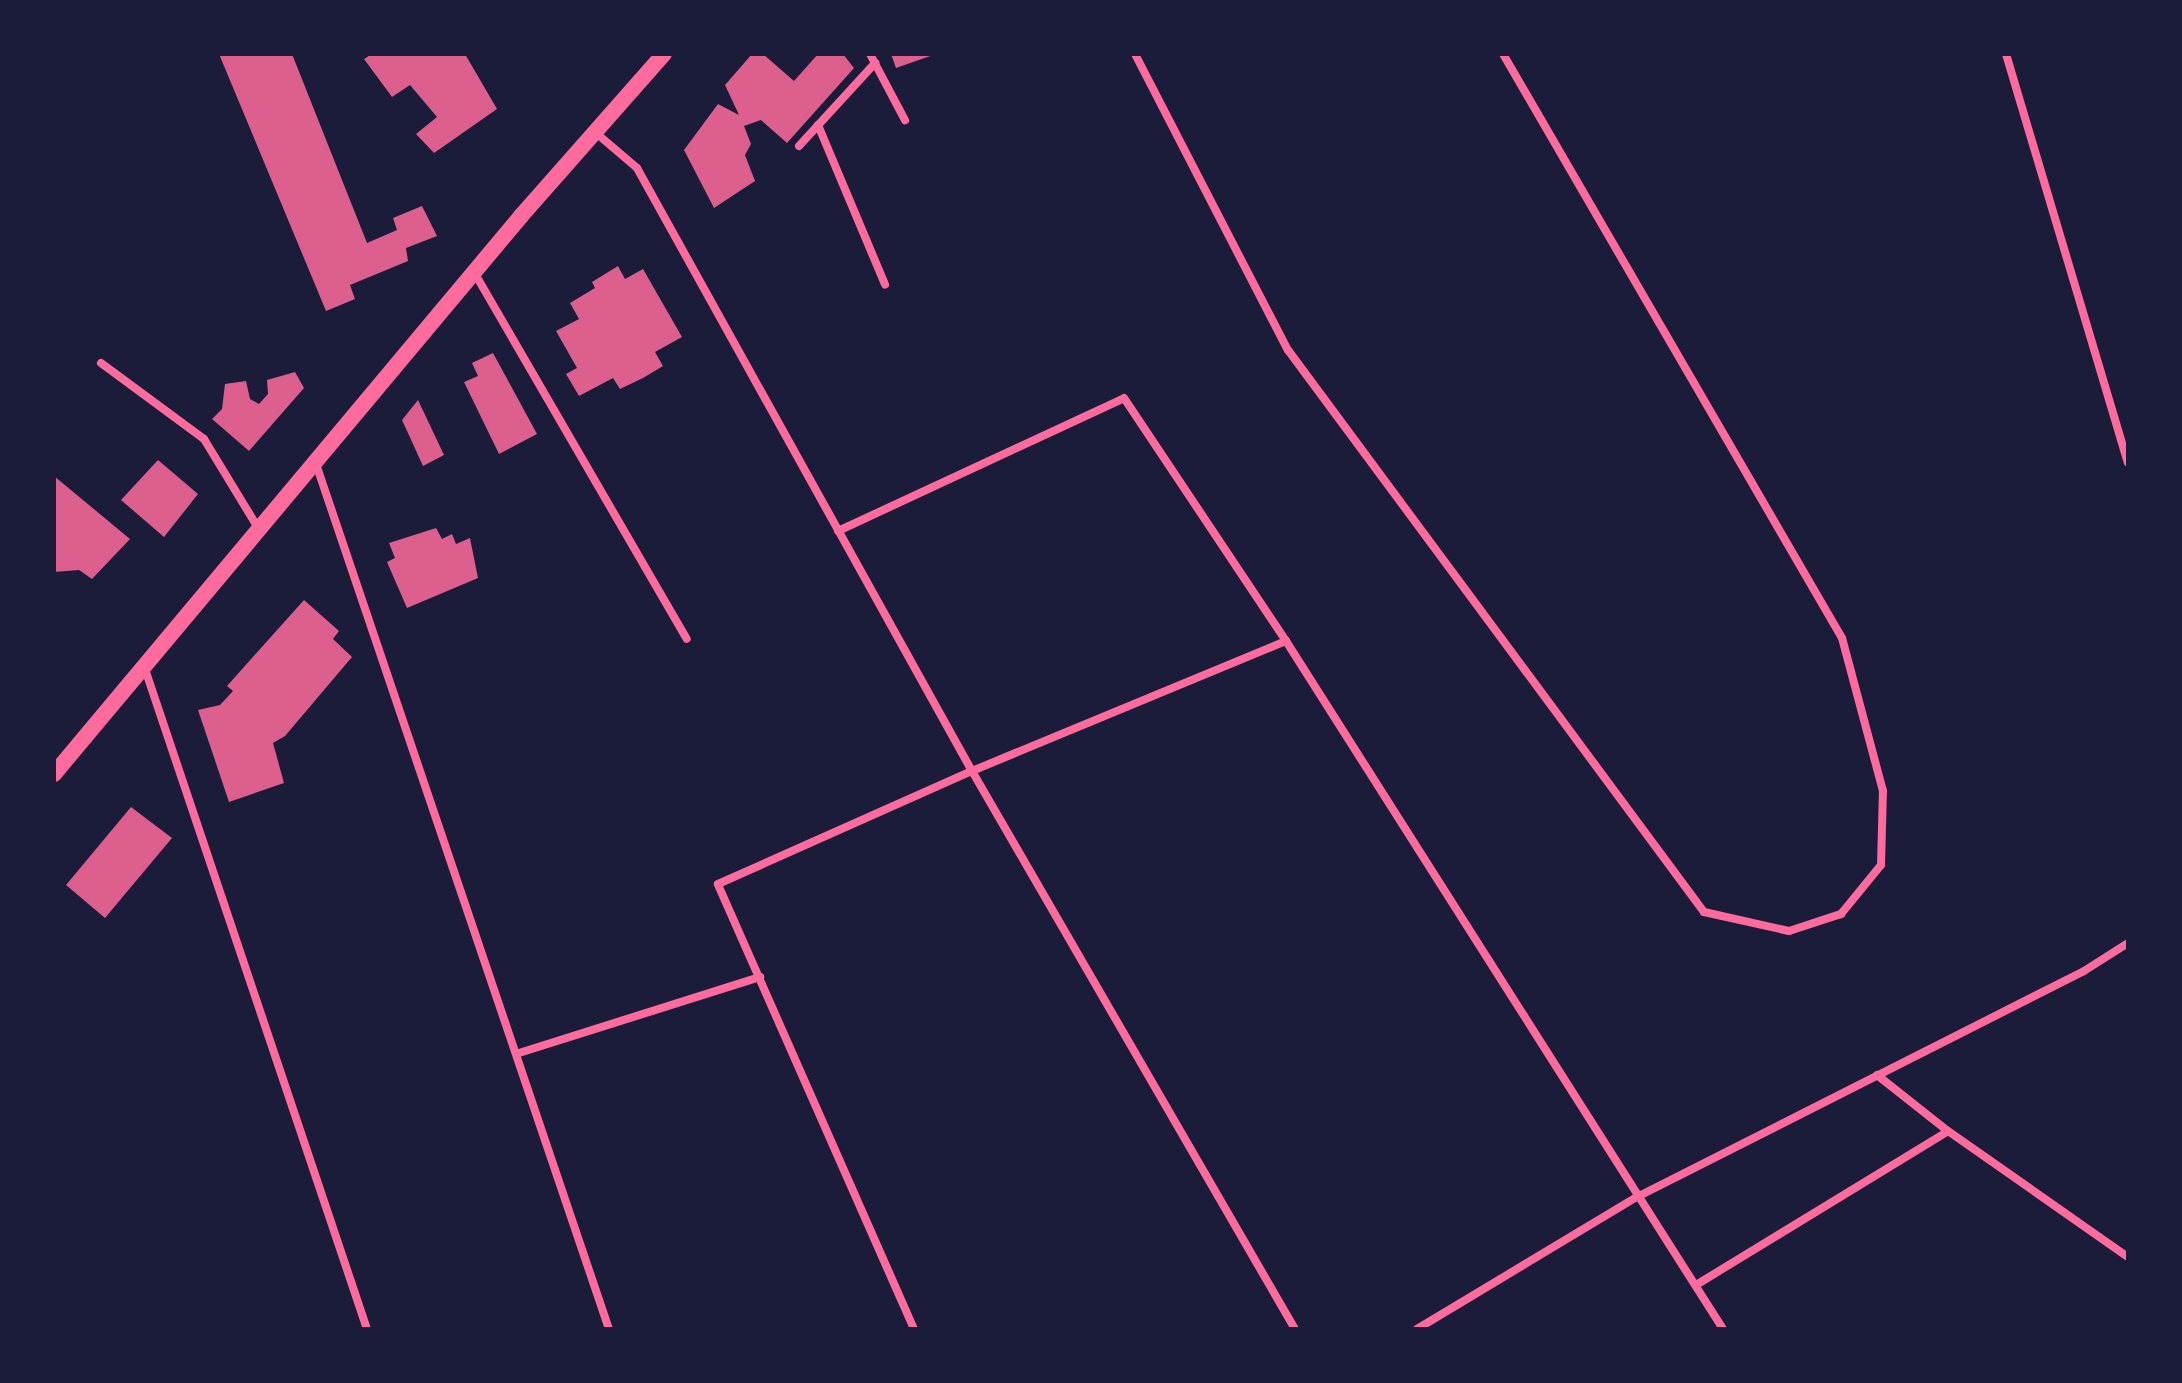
<!DOCTYPE html>
<html>
<head>
<meta charset="utf-8">
<style>
  body { margin:0 }
  #map { position:relative; width:2182px; height:1383px; overflow:hidden; background:#1b1b3a; font-family:"Zilla Slab",serif }
  div>[style] { position:absolute }
  .building>* { inset:0; background:#dd5f8e }
  .minor>* { height:8px; margin:-4px; padding:0 4px; transform-origin:4px; border-radius:4px; background:#ff6b9d }
  .secondary>* { height:16px; margin:-8px; padding:0 8px; transform-origin:8px; border-radius:8px; background:#ff6b9d }
  span { translate:-50% -50%; white-space:nowrap; text-align:center; line-height:1.15; -webkit-text-stroke:6px #1b1b3a; paint-order:stroke }
  .frame { position:absolute; inset:0; border:56px solid #1b1b3a; pointer-events:none }
</style>
</head>
<body>
<div id="map">
  <div class="building">
    <i style="clip-path:polygon(219px 54px,292px 54px,367px 243px,397px 230px,393px 218px,422px 206px,437px 236px,406px 248px,408px 261px,350px 285px,355px 299px,326px 311px)"></i>
    <i style="clip-path:polygon(372px 54px,465px 54px,497px 109px,434px 153px,416px 134px,437px 117px,410px 85px,392px 97px,364px 59px)"></i>
    <i style="clip-path:polygon(752px 54px,763px 54px,794px 81px,818px 54px,843px 54px,854px 68px,787px 143px,761px 120px,744px 126px,751px 144px,745px 155px,755px 181px,714px 208px,684px 150px,718px 104px,739px 115px,725px 85px)"></i>
    <i style="clip-path:polygon(891px 54px,936px 54px,896px 68px)"></i>
    <i style="clip-path:polygon(618px 266px,625px 279px,643px 269px,682px 337px,655px 352px,663px 366px,643px 378px,620px 389px,613px 378px,579px 396px,566px 374px,577px 368px,556px 331px,579px 319px,570px 303px,595px 288px,592px 282px)"></i>
    <i style="clip-path:polygon(493px 353px,537px 434px,499px 454px,464px 382px,478px 376px,472px 363px)"></i>
    <i style="clip-path:polygon(295px 372px,304px 388px,249px 451px,212px 419px,222px 409px,225px 384px,246px 381px,250px 399px,259px 404px,268px 394px,267px 380px)"></i>
    <i style="clip-path:polygon(418px 400px,444px 455px,423px 466px,402px 420px)"></i>
    <i style="clip-path:polygon(158px 460px,198px 494px,164px 537px,121px 500px)"></i>
    <i style="clip-path:polygon(54px 476px,130px 539px,92px 579px,79px 570px,54px 572px)"></i>
    <i style="clip-path:polygon(436px 528px,442px 539px,452px 534px,456px 544px,470px 538px,478px 578px,407px 608px,387px 562px,395px 558px,389px 543px)"></i>
    <i style="clip-path:polygon(304px 600px,339px 631px,333px 639px,352px 657px,285px 736px,273px 743px,284px 783px,229px 802px,198px 710px,220px 705px,233px 691px,227px 686px)"></i>
    <i style="clip-path:polygon(131px 807px,172px 838px,105px 918px,66px 885px)"></i>
  </div>
  <div class="minor">
    <i style="left:870px;top:54px;width:75px;rotate:62.1deg"></i>
    <i style="left:1135px;top:54px;width:333px;rotate:62.7deg"></i>
    <i style="left:1288px;top:350px;width:699px;rotate:53.49deg"></i>
    <i style="left:1704px;top:912px;width:87px;rotate:12.6deg"></i>
    <i style="left:1789px;top:931px;width:55px;rotate:-18.1deg"></i>
    <i style="left:1841px;top:914px;width:63px;rotate:-50.8deg"></i>
    <i style="left:1881px;top:865px;width:74px;rotate:-88.5deg"></i>
    <i style="left:1883px;top:791px;width:158px;rotate:-105deg"></i>
    <i style="left:1842px;top:638px;width:675px;rotate:-120.13deg"></i>
    <i style="left:2006px;top:54px;width:426px;rotate:73.4deg"></i>
    <i style="left:818px;top:125px;width:173px;rotate:67.2deg"></i>
    <i style="left:596px;top:133px;width:54px;rotate:40.5deg"></i>
    <i style="left:637px;top:168px;width:690px;rotate:60.95deg"></i>
    <i style="left:972px;top:771px;width:645px;rotate:59.94deg"></i>
    <i style="left:799px;top:146px;width:113px;rotate:-47.5deg"></i>
    <i style="left:474px;top:272px;width:424px;rotate:59.9deg"></i>
    <i style="left:101px;top:363px;width:128px;rotate:36.4deg"></i>
    <i style="left:204px;top:439px;width:108px;rotate:58.7deg"></i>
    <i style="left:316px;top:464px;width:913px;rotate:71.29deg"></i>
    <i style="left:838px;top:531px;width:315px;rotate:-24.9deg"></i>
    <i style="left:1124px;top:398px;width:292px;rotate:56.3deg"></i>
    <i style="left:1286px;top:641px;width:815px;rotate:57.58deg"></i>
    <i style="left:145px;top:669px;width:696px;rotate:71.41deg"></i>
    <i style="left:519px;top:1053px;width:253px;rotate:-17.5deg"></i>
    <i style="left:1877px;top:1075px;width:90px;rotate:38.3deg"></i>
    <i style="left:1948px;top:1131px;width:220px;rotate:35deg"></i>
    <i style="left:1696px;top:1285px;width:295px;rotate:-31.4deg"></i>
    <i style="left:914px;top:1329px;width:486px;rotate:-113.8deg"></i>
    <i style="left:718px;top:884px;width:278px;rotate:-24deg"></i>
    <i style="left:972px;top:771px;width:340px;rotate:-22.5deg"></i>
    <i style="left:1417px;top:1329px;width:257px;rotate:-31deg"></i>
    <i style="left:1637px;top:1197px;width:501px;rotate:-26.82deg"></i>
    <i style="left:2084px;top:971px;width:52px;rotate:-32.5deg"></i>
  </div>
  <div class="secondary">
    <i style="left:54px;top:774px;width:728px;rotate:-50.07deg"></i>
    <i style="left:521px;top:216px;width:216px;rotate:-48.6deg"></i>
  </div>
  <div class="frame"></div>
</div>
</body>
</html>
